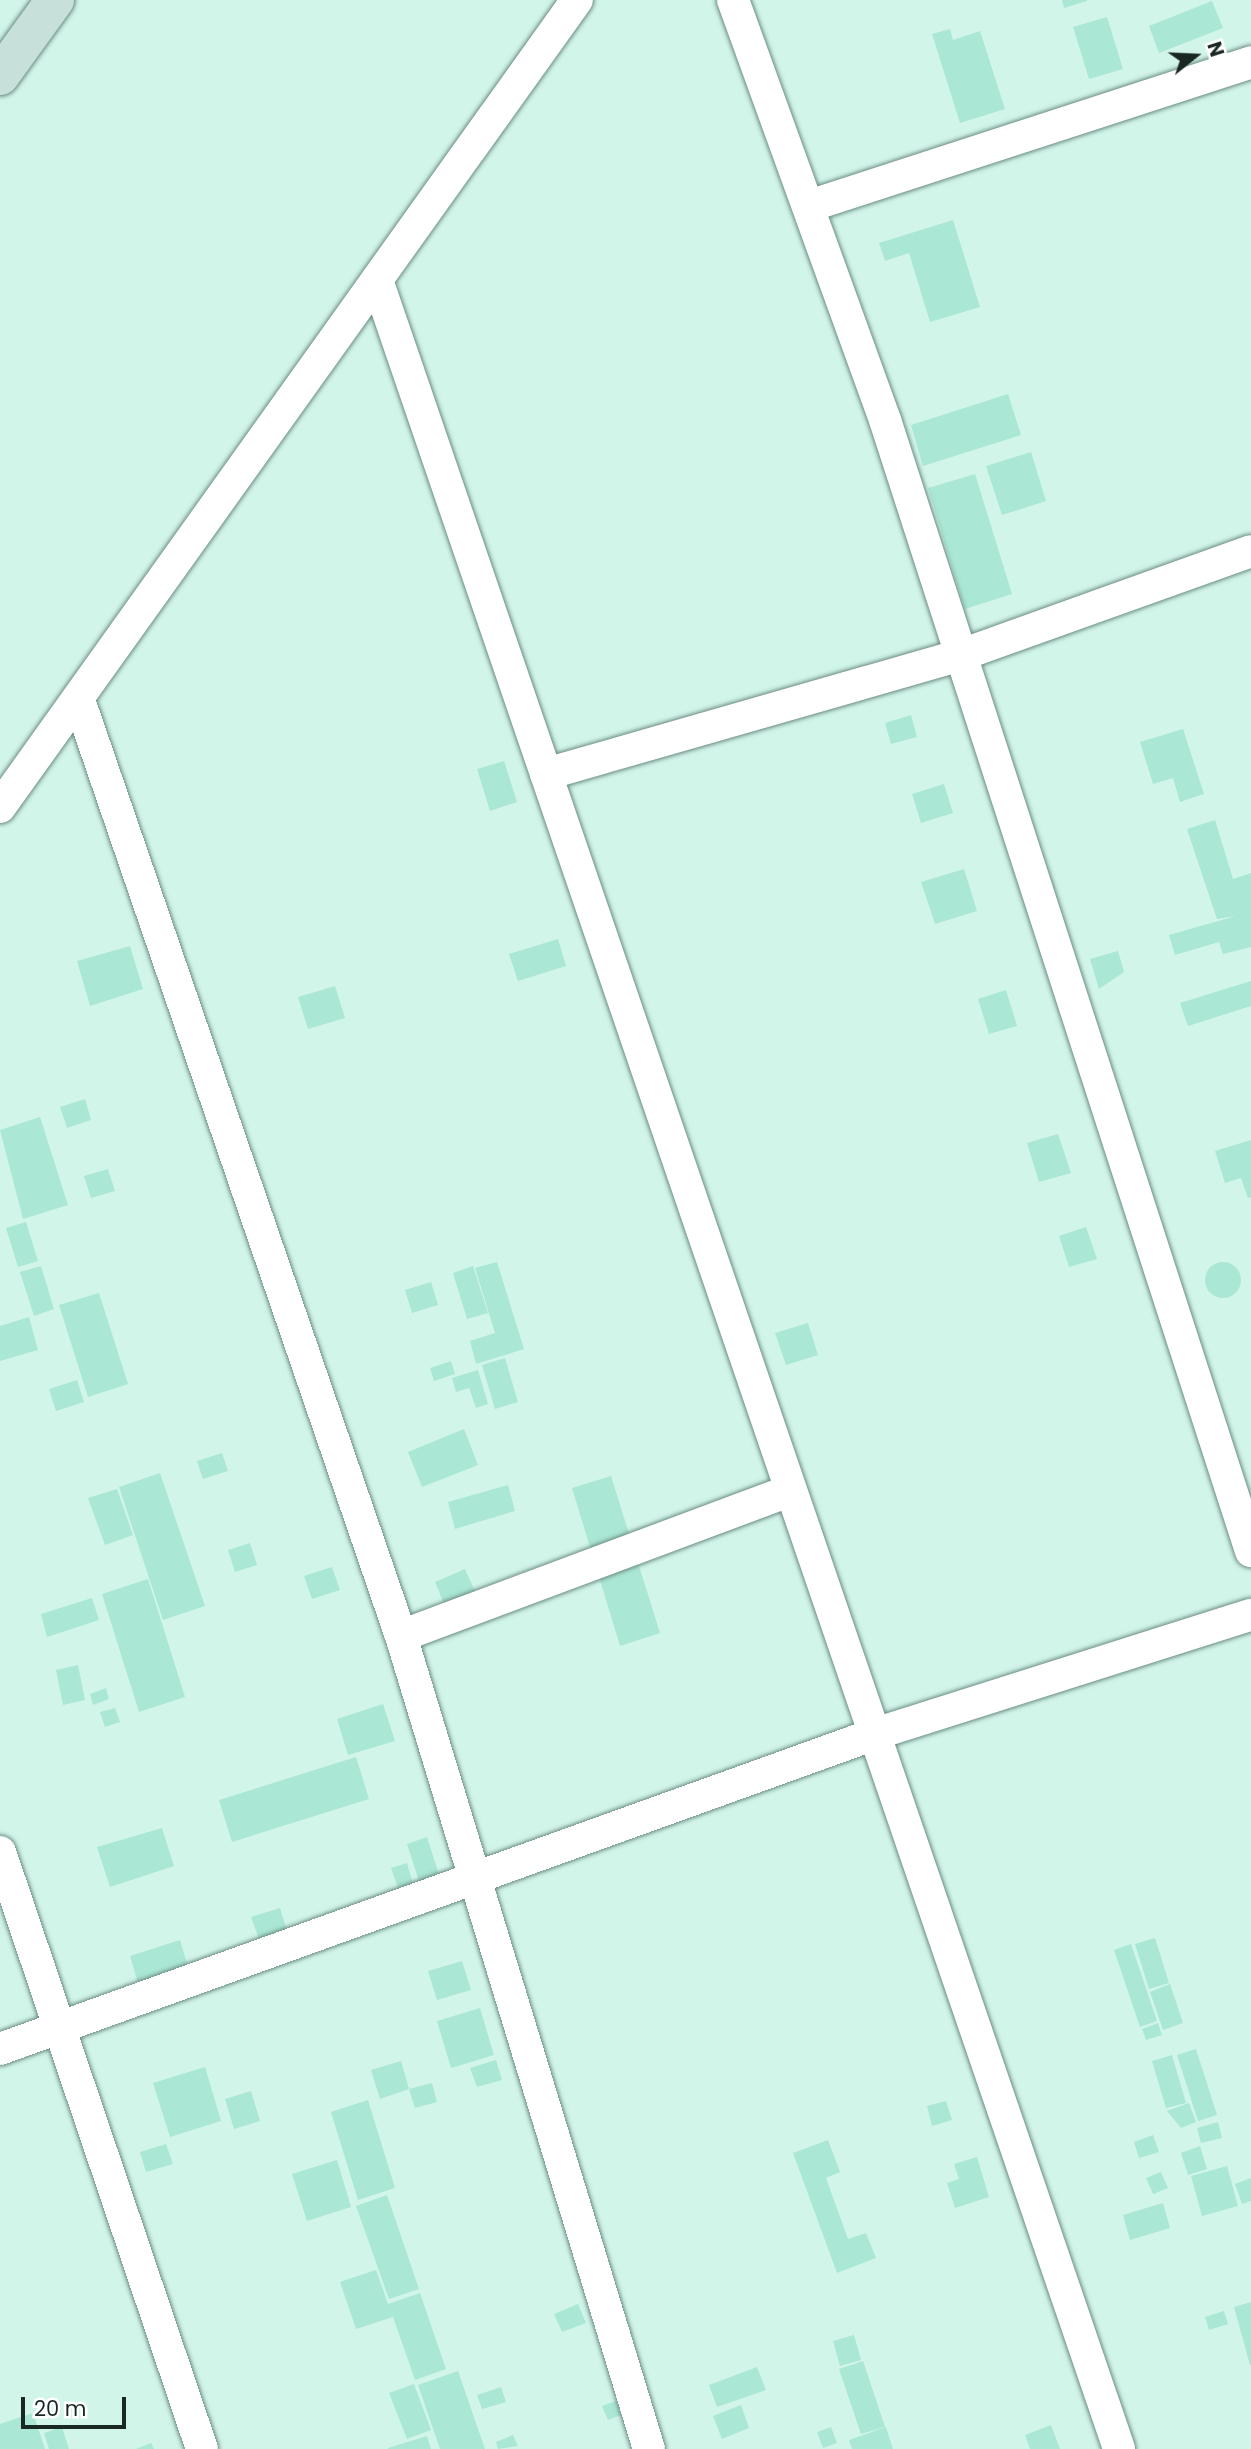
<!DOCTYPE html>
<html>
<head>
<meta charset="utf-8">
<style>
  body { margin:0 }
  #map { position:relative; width:1251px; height:2449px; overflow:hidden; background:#d2f5ea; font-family:Poppins,sans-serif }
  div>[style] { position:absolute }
  .building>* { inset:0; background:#aae7d5 }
  .round { border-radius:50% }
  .roads { filter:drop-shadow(0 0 2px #6b8c83) drop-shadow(0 0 2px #6b8c83) }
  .minor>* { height:32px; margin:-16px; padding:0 16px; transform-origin:16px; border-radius:16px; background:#fff }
  .secondary>* { height:38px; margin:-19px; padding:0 19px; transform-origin:19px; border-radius:19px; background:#c7e1da }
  span { translate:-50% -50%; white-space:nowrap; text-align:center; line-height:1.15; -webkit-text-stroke:5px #fff; paint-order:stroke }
  .north { position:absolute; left:1160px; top:21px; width:70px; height:70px; -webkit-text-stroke:5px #fff; paint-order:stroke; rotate:72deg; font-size:19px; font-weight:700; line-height:28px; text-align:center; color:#1a2824 }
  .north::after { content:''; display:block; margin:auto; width:24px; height:32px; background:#1a2824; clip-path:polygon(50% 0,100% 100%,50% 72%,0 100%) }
  .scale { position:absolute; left:21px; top:2397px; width:105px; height:32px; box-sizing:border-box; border:4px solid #1a2824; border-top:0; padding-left:9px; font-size:21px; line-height:24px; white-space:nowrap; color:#1a2824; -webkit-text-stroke:5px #fff; paint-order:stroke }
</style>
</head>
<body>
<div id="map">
  <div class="building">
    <i style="clip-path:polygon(1062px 0,1087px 0,1087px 1px,1064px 8px)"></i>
    <i style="clip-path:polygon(1212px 1px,1223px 28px,1159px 53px,1149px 26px)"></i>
    <i style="clip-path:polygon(1107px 17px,1123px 69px,1089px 79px,1073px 27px)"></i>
    <i style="clip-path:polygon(950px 29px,953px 40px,980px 31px,1005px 109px,960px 123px,932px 34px)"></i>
    <i style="clip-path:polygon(953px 220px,980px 307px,930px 322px,909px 253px,885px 261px,879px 243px)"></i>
    <i style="clip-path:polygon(1008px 394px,1021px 435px,923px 466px,911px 425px)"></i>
    <i style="clip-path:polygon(1031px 452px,1046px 501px,1002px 515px,986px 466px)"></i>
    <i style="clip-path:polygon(975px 474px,1012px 594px,965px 609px,928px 488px)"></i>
    <i style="clip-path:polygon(911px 715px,917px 737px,891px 744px,885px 723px)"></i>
    <i style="clip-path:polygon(1183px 729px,1204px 794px,1180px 802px,1173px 778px,1153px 784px,1140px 742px)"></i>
    <i style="clip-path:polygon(504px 761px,517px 802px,490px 811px,477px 769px)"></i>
    <i style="clip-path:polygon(944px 784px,953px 813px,921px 823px,912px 794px)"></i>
    <i style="clip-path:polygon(1215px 820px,1233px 879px,1251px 873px,1251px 947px,1223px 954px,1219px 942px,1175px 955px,1169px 935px,1236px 916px,1217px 919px,1187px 829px)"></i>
    <i style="clip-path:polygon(964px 869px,977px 911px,935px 924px,921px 882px)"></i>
    <i style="clip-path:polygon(558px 939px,566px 966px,518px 981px,509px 954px)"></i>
    <i style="clip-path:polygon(130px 946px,143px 989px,90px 1006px,77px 961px)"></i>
    <i style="clip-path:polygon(1118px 951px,1124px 972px,1099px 989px,1090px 959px)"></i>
    <i style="clip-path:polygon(1251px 981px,1251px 1006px,1188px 1026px,1180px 1003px)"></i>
    <i style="clip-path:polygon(335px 986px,345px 1018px,308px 1029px,298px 997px)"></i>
    <i style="clip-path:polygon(1006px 990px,1017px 1026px,989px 1034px,978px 999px)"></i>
    <i style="clip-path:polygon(85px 1099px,91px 1120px,67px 1128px,60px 1107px)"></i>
    <i style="clip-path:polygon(40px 1117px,68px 1205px,23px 1219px,0 1130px)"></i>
    <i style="clip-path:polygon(1058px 1134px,1071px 1173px,1039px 1182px,1027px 1143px)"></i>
    <i style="clip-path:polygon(1251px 1140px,1251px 1197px,1248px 1198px,1241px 1178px,1225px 1183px,1215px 1151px)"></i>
    <i style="clip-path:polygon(108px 1169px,115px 1191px,91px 1198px,84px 1176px)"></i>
    <i style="clip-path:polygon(26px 1222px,38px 1261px,18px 1267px,6px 1228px)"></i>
    <i style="clip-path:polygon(1086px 1227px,1097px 1259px,1069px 1267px,1059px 1236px)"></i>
    <i style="clip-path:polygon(497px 1262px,524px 1349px,476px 1364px,470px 1341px,495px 1333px,475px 1268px)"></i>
    <i class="round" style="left:1205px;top:1262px;width:36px;height:36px"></i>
    <i style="clip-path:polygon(41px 1266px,54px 1309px,34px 1316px,20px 1272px)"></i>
    <i style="clip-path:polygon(473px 1266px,488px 1313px,467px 1319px,453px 1273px)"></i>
    <i style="clip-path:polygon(431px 1282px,438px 1305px,412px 1313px,405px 1290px)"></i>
    <i style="clip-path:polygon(99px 1293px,128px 1384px,88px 1397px,59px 1305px)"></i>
    <i style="clip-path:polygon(29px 1317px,38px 1350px,0 1361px,0 1326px)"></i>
    <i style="clip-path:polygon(808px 1323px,818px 1355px,786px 1365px,775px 1333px)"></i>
    <i style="clip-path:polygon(505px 1358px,518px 1402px,495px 1409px,482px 1365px)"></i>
    <i style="clip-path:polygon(451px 1361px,455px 1374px,434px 1381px,430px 1368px)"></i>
    <i style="clip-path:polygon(478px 1370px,488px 1404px,476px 1408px,469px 1388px,456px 1392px,452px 1378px)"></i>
    <i style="clip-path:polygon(77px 1380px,84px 1402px,56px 1411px,49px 1389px)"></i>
    <i style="clip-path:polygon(464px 1429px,478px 1465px,422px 1487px,408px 1452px)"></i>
    <i style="clip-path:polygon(222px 1453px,228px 1471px,203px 1479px,197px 1461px)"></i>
    <i style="clip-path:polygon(160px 1473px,205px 1606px,163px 1620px,119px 1487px)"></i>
    <i style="clip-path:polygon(611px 1476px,660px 1633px,620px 1646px,572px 1488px)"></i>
    <i style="clip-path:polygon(508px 1485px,515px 1511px,455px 1529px,448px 1502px)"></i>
    <i style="clip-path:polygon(117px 1489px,133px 1535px,105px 1545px,88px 1498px)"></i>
    <i style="clip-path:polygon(250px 1543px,257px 1565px,235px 1572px,228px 1550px)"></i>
    <i style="clip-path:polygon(332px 1567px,340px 1590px,312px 1599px,304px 1576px)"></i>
    <i style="clip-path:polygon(465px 1569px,479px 1600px,448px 1613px,435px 1582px)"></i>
    <i style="clip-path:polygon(148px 1579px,185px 1697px,139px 1712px,102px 1594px)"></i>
    <i style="clip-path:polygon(92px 1598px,99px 1620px,47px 1637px,41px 1614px)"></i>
    <i style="clip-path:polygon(78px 1665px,85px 1700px,63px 1705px,56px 1670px)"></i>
    <i style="clip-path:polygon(106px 1688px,109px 1699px,93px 1705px,90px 1694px)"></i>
    <i style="clip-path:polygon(383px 1704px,395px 1741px,348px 1755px,337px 1719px)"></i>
    <i style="clip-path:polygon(115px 1708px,120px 1722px,105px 1727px,100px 1712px)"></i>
    <i style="clip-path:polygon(356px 1757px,369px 1799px,232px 1842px,219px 1800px)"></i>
    <i style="clip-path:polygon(162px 1828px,174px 1866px,110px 1887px,97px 1847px)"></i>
    <i style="clip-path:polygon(427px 1837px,441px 1881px,421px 1887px,407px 1844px)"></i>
    <i style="clip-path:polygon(407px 1863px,415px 1891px,401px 1896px,391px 1868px)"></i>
    <i style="clip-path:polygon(280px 1908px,287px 1931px,259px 1939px,251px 1917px)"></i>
    <i style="clip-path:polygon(1155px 1938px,1169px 1983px,1149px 1989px,1135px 1944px)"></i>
    <i style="clip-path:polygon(180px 1940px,188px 1967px,138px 1983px,130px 1956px)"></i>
    <i style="clip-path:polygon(1131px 1944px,1157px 2021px,1140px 2027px,1114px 1950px)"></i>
    <i style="clip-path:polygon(462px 1961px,471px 1990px,437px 2000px,428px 1971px)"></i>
    <i style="clip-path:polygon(1170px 1984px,1183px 2023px,1163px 2030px,1150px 1992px)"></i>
    <i style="clip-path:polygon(480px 2008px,494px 2055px,451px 2068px,437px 2021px)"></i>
    <i style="clip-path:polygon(1158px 2023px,1162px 2035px,1146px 2040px,1142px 2029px)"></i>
    <i style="clip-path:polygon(1196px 2049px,1217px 2115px,1198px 2121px,1177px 2055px)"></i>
    <i style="clip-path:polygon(1172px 2055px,1186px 2103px,1166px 2108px,1152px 2061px)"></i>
    <i style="clip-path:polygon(496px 2060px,502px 2080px,477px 2087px,470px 2068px)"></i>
    <i style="clip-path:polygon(401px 2061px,409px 2089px,380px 2099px,371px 2070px)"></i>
    <i style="clip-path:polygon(205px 2067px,221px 2121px,170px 2137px,153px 2083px)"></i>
    <i style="clip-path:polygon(432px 2083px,437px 2102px,415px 2108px,409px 2089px)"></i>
    <i style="clip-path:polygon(251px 2091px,260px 2121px,234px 2129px,225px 2099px)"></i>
    <i style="clip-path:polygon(368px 2100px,395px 2188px,358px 2200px,331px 2112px)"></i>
    <i style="clip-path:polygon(946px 2101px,952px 2120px,932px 2126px,927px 2106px)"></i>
    <i style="clip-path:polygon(1189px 2103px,1196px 2122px,1181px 2128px,1167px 2111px)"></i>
    <i style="clip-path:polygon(1218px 2122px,1222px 2138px,1201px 2143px,1197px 2128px)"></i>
    <i style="clip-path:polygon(1153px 2135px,1159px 2152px,1139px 2158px,1134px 2142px)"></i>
    <i style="clip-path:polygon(828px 2140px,840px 2172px,826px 2178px,848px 2239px,866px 2233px,876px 2258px,837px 2273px,793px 2153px)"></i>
    <i style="clip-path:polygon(166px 2144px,173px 2164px,146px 2172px,140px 2152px)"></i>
    <i style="clip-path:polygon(1200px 2146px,1207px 2169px,1188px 2175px,1181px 2153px)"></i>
    <i style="clip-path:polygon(977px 2157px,989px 2197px,955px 2208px,947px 2183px,959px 2179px,954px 2164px)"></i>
    <i style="clip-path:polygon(337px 2160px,351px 2207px,307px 2221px,292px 2174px)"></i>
    <i style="clip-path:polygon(1227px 2166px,1238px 2206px,1202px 2216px,1191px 2176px)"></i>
    <i style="clip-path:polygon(1161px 2172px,1168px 2188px,1153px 2194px,1146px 2178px)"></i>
    <i style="clip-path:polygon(1251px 2178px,1251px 2201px,1242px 2204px,1235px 2184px)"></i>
    <i style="clip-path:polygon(387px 2195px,419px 2289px,389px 2299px,356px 2206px)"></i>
    <i style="clip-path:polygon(1163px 2203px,1170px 2228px,1130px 2240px,1123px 2215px)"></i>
    <i style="clip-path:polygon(376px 2270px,388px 2304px,420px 2293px,446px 2369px,415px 2380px,393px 2317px,356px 2329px,340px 2282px)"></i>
    <i style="clip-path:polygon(1251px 2302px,1251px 2365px,1250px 2365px,1234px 2307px)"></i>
    <i style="clip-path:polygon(578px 2304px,586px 2323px,562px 2332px,554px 2314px)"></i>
    <i style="clip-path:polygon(1224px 2311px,1228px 2324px,1209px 2330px,1205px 2317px)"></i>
    <i style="clip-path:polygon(854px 2335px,861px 2360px,840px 2366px,833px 2341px)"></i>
    <i style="clip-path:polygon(863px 2361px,885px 2427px,861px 2434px,839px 2369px)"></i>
    <i style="clip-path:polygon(757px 2367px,766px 2390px,717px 2407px,709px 2385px)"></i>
    <i style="clip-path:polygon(458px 2371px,485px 2449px,440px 2449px,418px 2385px)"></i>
    <i style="clip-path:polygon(414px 2384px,431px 2430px,407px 2439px,389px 2393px)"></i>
    <i style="clip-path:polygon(501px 2387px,506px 2402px,482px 2409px,477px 2395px)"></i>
    <i style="clip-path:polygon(616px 2401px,621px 2415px,608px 2420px,602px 2406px)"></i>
    <i style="clip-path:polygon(741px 2405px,749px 2428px,722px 2439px,713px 2416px)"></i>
    <i style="clip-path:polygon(33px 2413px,45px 2449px,0 2449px,0 2424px)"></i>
    <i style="clip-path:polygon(1051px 2425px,1060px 2449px,1030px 2449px,1025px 2435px)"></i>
    <i style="clip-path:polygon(62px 2427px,69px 2449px,49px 2449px,44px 2433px)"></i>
    <i style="clip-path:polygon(831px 2427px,837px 2443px,823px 2448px,817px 2432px)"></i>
    <i style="clip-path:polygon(886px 2427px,893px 2449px,852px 2449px,849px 2440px)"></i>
    <i style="clip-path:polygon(513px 2435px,518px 2446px,498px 2449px,496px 2442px)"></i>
    <i style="clip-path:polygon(427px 2436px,431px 2449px,388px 2449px,388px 2448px)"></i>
    <i style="clip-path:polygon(151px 2443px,154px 2449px,136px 2449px)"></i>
  </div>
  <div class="roads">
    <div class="minor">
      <i style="left:733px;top:0;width:447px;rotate:70.1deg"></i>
      <i style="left:885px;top:420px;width:1189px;rotate:72.07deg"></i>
      <i style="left:812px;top:205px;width:462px;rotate:-18deg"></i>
      <i style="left:377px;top:280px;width:2292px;rotate:71.11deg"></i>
      <i style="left:79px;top:700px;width:990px;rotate:71.02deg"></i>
      <i style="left:401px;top:1636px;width:850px;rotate:73.04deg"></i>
      <i style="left:546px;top:774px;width:432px;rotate:-16deg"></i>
      <i style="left:961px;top:655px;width:308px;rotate:-19.7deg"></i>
      <i style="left:0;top:807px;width:992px;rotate:-54.44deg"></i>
      <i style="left:401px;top:1636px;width:416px;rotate:-20.5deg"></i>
      <i style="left:0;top:1852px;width:630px;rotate:71.31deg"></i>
      <i style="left:0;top:2049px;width:930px;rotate:-19.8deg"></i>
      <i style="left:875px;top:1734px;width:394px;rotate:-17.6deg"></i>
    </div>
    <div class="secondary">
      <i style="left:0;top:76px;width:94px;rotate:-54.1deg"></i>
    </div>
  </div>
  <div class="north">N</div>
  <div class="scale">20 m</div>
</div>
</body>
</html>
